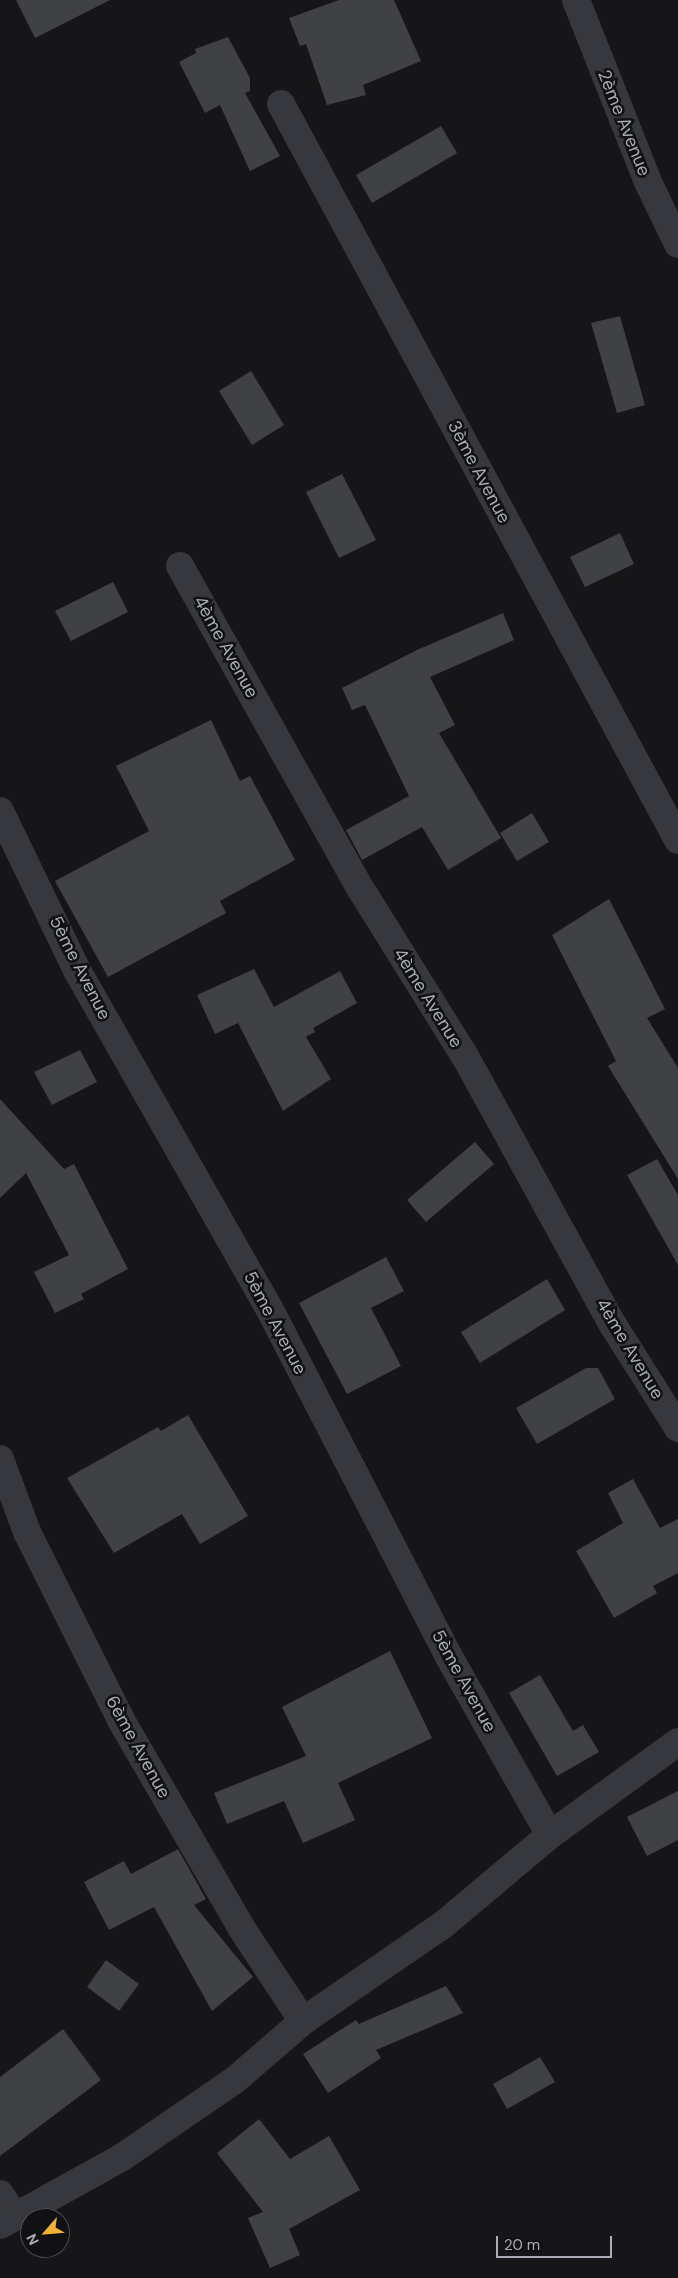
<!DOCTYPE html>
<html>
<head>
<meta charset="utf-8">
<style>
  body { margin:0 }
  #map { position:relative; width:678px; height:2278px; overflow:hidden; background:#161618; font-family:"DM Sans",sans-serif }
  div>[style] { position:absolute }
  .building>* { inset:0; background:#404145 }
  .minor>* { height:28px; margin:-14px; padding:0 14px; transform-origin:14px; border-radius:14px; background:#37383d }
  span { translate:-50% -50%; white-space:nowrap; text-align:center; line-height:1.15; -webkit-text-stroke:5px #111113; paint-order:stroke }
  .street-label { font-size:18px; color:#a8adb8 }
  .north { position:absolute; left:20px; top:2208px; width:50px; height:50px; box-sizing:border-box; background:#111113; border:1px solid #4d4f55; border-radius:50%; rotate:243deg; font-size:14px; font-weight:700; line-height:20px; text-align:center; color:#a8adb8 }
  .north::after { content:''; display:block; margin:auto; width:18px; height:22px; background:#f2b134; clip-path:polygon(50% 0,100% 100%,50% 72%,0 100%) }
  .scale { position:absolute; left:496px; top:2236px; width:116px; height:22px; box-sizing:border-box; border:2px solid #a8adb8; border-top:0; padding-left:6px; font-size:15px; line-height:18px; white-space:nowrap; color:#a8adb8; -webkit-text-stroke:4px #111113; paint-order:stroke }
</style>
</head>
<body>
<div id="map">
  <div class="building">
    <i style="clip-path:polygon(16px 0,110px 0,35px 38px)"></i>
    <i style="clip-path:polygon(339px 0,394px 0,421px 61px,363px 85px,366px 95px,327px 105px,306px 44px,300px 46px,289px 18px)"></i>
    <i style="clip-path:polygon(228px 37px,250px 78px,250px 91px,245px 93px,280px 156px,250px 171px,220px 105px,205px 113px,179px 62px,196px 53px,195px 49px)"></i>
    <i style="clip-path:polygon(441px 126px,457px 153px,372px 203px,356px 175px)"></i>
    <i style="clip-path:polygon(620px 316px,645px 405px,617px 413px,591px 323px)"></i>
    <i style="clip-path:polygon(251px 371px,284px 425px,252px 445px,219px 391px)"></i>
    <i style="clip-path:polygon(342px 474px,376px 540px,339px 558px,306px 492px)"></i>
    <i style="clip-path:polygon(620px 533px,634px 564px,585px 587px,570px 557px)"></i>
    <i style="clip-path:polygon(113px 582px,128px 612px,71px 641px,55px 611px)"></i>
    <i style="clip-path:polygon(503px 613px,514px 640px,430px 677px,455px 725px,439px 733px,501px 838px,448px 870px,422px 827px,362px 860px,346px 830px,409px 796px,365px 705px,352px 710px,342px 688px,417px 650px)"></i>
    <i style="clip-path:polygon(211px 720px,240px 781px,250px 776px,295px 860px,220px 901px,226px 913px,108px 977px,55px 881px,149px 831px,116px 766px)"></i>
    <i style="clip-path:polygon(532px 813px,549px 842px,517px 861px,500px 833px)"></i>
    <i style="clip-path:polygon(609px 899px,665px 1009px,647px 1018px,678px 1068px,678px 1179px,608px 1066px,616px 1061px,552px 935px)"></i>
    <i style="clip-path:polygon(254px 969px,274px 1007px,340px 971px,357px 1003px,313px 1028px,315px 1032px,306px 1037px,331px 1079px,283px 1111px,238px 1023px,215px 1034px,197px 995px)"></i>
    <i style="clip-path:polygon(80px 1050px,97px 1082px,52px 1105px,34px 1072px)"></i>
    <i style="clip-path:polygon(0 1099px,64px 1169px,74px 1164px,128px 1269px,81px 1294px,84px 1299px,55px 1313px,34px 1272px,69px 1255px,26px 1173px,0 1198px)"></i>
    <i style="clip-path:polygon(475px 1142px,494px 1164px,426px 1222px,407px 1200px)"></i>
    <i style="clip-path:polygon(657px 1159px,678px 1195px,678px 1265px,627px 1175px)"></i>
    <i style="clip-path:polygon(386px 1257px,404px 1291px,371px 1308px,401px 1366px,347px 1394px,299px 1303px)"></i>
    <i style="clip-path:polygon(547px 1279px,565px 1310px,480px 1363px,461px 1332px)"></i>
    <i style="clip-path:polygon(586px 1368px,598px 1368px,615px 1399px,537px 1444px,516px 1408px)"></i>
    <i style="clip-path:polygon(188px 1415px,248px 1516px,200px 1544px,182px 1514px,114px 1553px,67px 1478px,158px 1427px,161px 1431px)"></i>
    <i style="clip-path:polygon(633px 1479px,660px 1528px,678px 1519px,678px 1573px,653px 1586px,657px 1593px,614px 1618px,576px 1551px,623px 1523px,608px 1493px)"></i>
    <i style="clip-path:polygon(390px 1651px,432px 1738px,338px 1783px,355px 1820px,303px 1843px,284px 1801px,227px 1824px,214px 1793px,306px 1756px,282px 1707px)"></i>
    <i style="clip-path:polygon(540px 1675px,573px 1731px,583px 1725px,599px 1752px,557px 1776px,509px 1693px)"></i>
    <i style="clip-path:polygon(678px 1791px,678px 1840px,647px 1856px,627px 1817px)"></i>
    <i style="clip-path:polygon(178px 1849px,206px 1899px,194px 1905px,253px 1977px,212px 2011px,154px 1907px,109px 1930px,84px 1882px,124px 1861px,131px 1874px)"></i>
    <i style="clip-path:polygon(106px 1960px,139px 1984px,119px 2011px,87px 1987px)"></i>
    <i style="clip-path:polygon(446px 1986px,463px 2013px,376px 2050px,381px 2058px,328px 2093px,303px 2054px,356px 2020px,359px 2024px)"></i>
    <i style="clip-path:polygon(63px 2029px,101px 2080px,0 2156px,0 2077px)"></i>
    <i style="clip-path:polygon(540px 2057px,555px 2082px,507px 2109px,493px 2084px)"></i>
    <i style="clip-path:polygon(259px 2119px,290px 2159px,329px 2136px,360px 2190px,289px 2229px,300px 2255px,270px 2268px,248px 2218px,263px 2212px,217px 2153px)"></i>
  </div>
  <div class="minor">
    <i style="left:576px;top:0;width:196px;rotate:68.4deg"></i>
    <i style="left:648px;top:182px;width:69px;rotate:64.2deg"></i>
    <i style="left:281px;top:104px;width:836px;rotate:61.66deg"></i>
    <i style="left:180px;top:566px;width:372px;rotate:60.8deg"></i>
    <i style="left:362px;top:891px;width:197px;rotate:58.1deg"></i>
    <i style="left:466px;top:1058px;width:305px;rotate:61.2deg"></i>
    <i style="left:613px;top:1325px;width:122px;rotate:57.7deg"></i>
    <i style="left:0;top:811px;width:179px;rotate:64.2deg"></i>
    <i style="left:78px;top:972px;width:386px;rotate:60.4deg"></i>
    <i style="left:269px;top:1308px;width:390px;rotate:62.7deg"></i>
    <i style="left:448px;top:1655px;width:207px;rotate:60.5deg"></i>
    <i style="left:0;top:1459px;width:78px;rotate:69.7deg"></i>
    <i style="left:27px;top:1532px;width:210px;rotate:63.4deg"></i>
    <i style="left:121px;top:1720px;width:241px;rotate:59.9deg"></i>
    <i style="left:242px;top:1929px;width:110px;rotate:56.5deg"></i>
    <i style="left:0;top:2194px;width:27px;rotate:56deg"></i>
    <i style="left:0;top:2225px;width:138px;rotate:-29deg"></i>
    <i style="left:121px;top:2158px;width:138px;rotate:-34.4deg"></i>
    <i style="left:235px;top:2080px;width:90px;rotate:-40.9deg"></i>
    <i style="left:303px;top:2021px;width:171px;rotate:-34.5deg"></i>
    <i style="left:444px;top:1924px;width:138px;rotate:-40deg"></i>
    <i style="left:550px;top:1835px;width:158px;rotate:-36deg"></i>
  </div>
  <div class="street-label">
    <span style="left:624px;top:123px;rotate:68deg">2ème Avenue</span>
    <span style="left:479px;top:472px;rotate:62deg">3ème Avenue</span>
    <span style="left:226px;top:647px;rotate:61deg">4ème Avenue</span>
    <span style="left:80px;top:968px;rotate:63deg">5ème Avenue</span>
    <span style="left:428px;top:998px;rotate:58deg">4ème Avenue</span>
    <span style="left:275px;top:1323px;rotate:62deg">5ème Avenue</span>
    <span style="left:630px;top:1349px;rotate:59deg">4ème Avenue</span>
    <span style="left:464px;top:1681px;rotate:61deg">5ème Avenue</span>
    <span style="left:138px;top:1747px;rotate:61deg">6ème Avenue</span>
  </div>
  <div class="north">N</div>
  <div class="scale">20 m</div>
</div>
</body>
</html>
